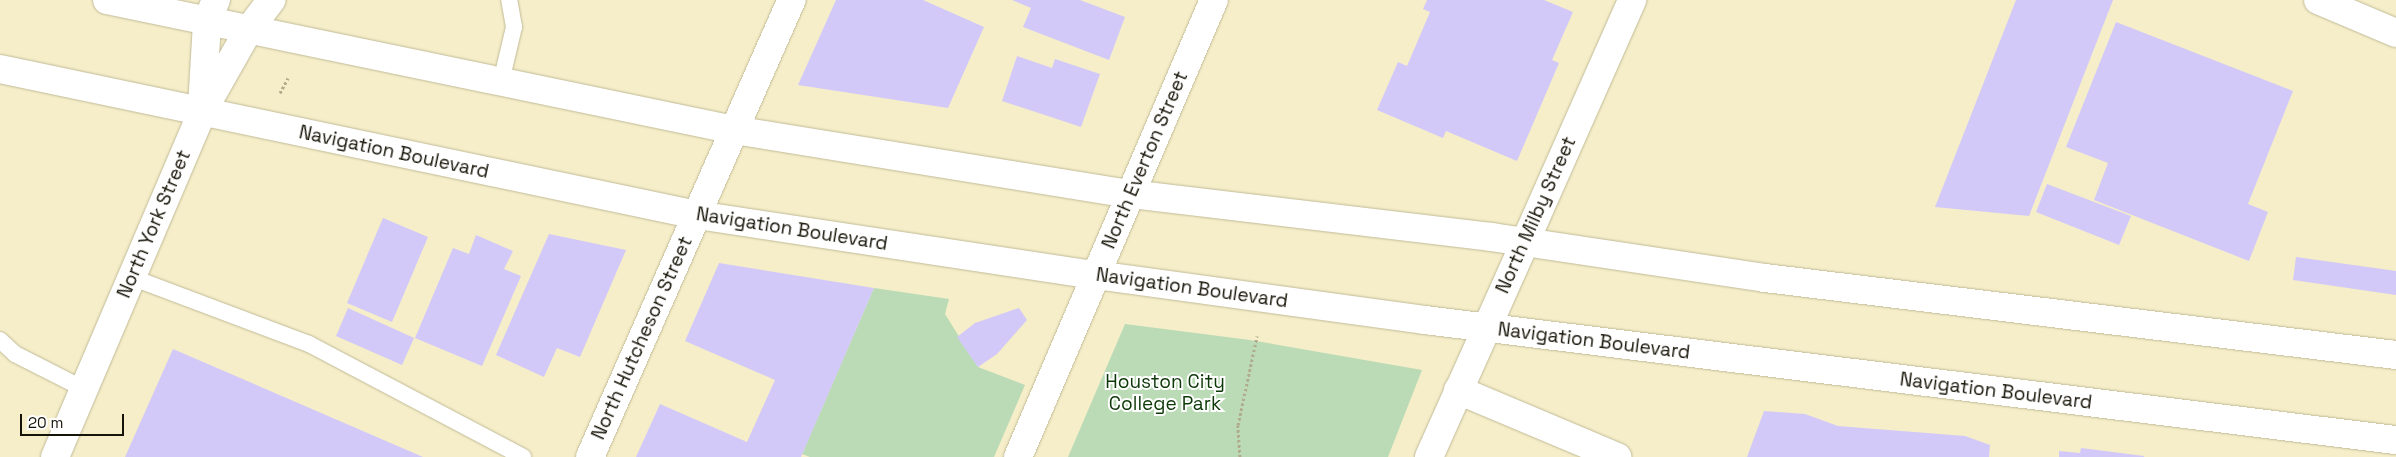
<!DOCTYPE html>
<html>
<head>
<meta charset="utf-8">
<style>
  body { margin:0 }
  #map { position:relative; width:2396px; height:457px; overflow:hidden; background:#f5eec9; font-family:"Space Grotesk",sans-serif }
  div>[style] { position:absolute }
  .green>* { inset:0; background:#bbdbb6 }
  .building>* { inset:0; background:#d2c9f9 }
  .path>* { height:3px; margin-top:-1.5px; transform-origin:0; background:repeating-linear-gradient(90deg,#b1ab8e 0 2.5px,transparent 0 5px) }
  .roads { filter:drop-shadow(0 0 1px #c1ba97) drop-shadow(0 0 1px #c1ba97) }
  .lane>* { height:16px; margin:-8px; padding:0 8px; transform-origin:8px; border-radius:8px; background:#fff }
  .street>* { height:28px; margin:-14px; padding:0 14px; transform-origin:14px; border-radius:14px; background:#fff }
  .secondary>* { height:28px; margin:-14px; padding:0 14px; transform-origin:14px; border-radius:14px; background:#fff }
  .primary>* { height:28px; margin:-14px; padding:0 14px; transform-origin:14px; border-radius:14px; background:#fff }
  span { translate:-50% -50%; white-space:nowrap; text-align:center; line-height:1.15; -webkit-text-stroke:4px #fff; paint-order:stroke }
  .street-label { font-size:19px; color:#161307 }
  .park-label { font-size:19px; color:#0c3706 }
  .scale { position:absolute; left:20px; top:414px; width:104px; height:22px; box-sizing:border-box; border:2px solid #161307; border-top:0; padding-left:6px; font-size:15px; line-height:18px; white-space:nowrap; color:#161307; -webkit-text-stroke:4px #fff; paint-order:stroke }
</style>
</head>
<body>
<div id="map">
  <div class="green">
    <i style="clip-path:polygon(874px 288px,949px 299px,945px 314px,978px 367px,1025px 385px,994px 457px,810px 457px,802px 454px)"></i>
    <i style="clip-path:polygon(1125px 324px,1250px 340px,1422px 370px,1388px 457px,1068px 457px)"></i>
  </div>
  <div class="building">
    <i style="clip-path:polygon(836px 0,923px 0,984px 27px,948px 108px,798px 85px)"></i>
    <i style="clip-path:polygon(1012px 0,1080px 0,1125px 17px,1109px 60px,1023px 27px,1031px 8px)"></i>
    <i style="clip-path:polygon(1427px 0,1544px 0,1573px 12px,1552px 60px,1559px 63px,1517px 161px,1446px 131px,1443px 138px,1377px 110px,1398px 62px,1407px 66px,1430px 12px,1423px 9px)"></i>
    <i style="clip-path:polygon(2016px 0,2113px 0,2029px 216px,1935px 207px)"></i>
    <i style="clip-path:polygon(2116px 22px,2293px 91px,2248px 204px,2268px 212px,2249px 261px,2094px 200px,2108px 163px,2066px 147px)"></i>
    <i style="clip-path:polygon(1017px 56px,1052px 68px,1055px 59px,1100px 74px,1081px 127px,1002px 101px)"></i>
    <i style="clip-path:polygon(2047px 184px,2131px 216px,2119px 245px,2036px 212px)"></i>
    <i style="clip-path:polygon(383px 218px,428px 237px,392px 322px,347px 303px)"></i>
    <i style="clip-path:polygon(549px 234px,626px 250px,580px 357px,557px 348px,544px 377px,496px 355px)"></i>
    <i style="clip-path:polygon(476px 235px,513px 251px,504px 269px,521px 276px,482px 366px,415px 338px,453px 248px,469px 254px)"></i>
    <i style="clip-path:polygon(2296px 257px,2396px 271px,2396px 295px,2293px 280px)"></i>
    <i style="clip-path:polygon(719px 263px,874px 288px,801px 457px,636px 457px,660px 404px,747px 442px,775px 380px,685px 341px)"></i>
    <i style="clip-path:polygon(348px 308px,414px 338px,402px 365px,336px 336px)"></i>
    <i style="clip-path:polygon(1019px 308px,1027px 320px,997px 354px,978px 367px,957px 337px,975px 323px)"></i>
    <i style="clip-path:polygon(173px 349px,423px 457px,125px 457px)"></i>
    <i style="clip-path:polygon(1764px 411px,1805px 414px,1838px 426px,1965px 436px,1990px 445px,1989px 457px,1747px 457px)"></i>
    <i style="clip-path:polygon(2081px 448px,2144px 456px,2144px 457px,2059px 457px,2059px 451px,2080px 453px)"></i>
  </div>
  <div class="path">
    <i style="left:280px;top:93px;width:17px;rotate:-62deg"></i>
    <i style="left:1240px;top:457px;width:32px;rotate:-94deg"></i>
    <i style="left:1238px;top:425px;width:91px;rotate:-77.9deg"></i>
  </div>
  <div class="roads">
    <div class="lane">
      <i style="left:501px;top:82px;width:57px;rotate:-76.7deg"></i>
      <i style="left:514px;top:27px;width:27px;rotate:-100deg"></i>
      <i style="left:131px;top:277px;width:190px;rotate:20.6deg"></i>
      <i style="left:309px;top:344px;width:242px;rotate:27.8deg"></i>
      <i style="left:0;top:340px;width:21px;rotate:43deg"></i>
      <i style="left:15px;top:354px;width:77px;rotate:26.9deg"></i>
    </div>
    <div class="street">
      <i style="left:2318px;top:0;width:85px;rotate:22.9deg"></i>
      <i style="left:1525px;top:242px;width:265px;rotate:-66.1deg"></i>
      <i style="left:1458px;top:390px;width:173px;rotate:22.8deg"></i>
      <i style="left:590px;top:457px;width:500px;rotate:-66.2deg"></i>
      <i style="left:1018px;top:457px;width:497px;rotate:-66.8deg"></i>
    </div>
    <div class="secondary">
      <i style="left:202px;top:107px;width:85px;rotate:-86.6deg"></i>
      <i style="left:207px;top:22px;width:24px;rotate:-68deg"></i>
      <i style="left:55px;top:457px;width:375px;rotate:-66.9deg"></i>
      <i style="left:202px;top:112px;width:93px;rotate:-60.4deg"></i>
      <i style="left:248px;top:31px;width:39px;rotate:-53deg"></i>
      <i style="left:1429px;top:457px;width:235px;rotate:-65.9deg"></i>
    </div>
    <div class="primary">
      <i style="left:107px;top:0;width:640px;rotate:11.71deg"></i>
      <i style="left:734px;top:130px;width:402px;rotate:9.2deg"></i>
      <i style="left:1131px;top:194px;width:363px;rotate:6.8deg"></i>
      <i style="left:1491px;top:237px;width:277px;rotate:8.5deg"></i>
      <i style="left:1765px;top:278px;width:636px;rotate:6.96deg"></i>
      <i style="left:0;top:69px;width:712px;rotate:11.83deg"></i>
      <i style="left:697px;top:215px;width:403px;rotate:8.6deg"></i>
      <i style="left:1096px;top:275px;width:332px;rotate:7.8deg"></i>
      <i style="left:1425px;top:320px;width:978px;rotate:7.05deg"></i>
    </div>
  </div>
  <div class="street-label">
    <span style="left:394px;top:152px;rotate:12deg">Navigation Boulevard</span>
    <span style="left:1145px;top:160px;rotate:-67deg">North Everton Street</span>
    <span style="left:1536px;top:215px;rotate:-66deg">North Milby Street</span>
    <span style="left:154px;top:224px;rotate:-67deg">North York Street</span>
    <span style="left:792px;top:229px;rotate:9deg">Navigation Boulevard</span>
    <span style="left:1192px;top:288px;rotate:8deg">Navigation Boulevard</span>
    <span style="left:642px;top:338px;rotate:-66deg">North Hutcheson Street</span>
    <span style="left:1594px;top:341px;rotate:7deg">Navigation Boulevard</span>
    <span style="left:1996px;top:391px;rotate:7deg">Navigation Boulevard</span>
  </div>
  <div class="park-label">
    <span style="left:1165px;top:393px">Houston City<br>College Park</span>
  </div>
  <div class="scale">20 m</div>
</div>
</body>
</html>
